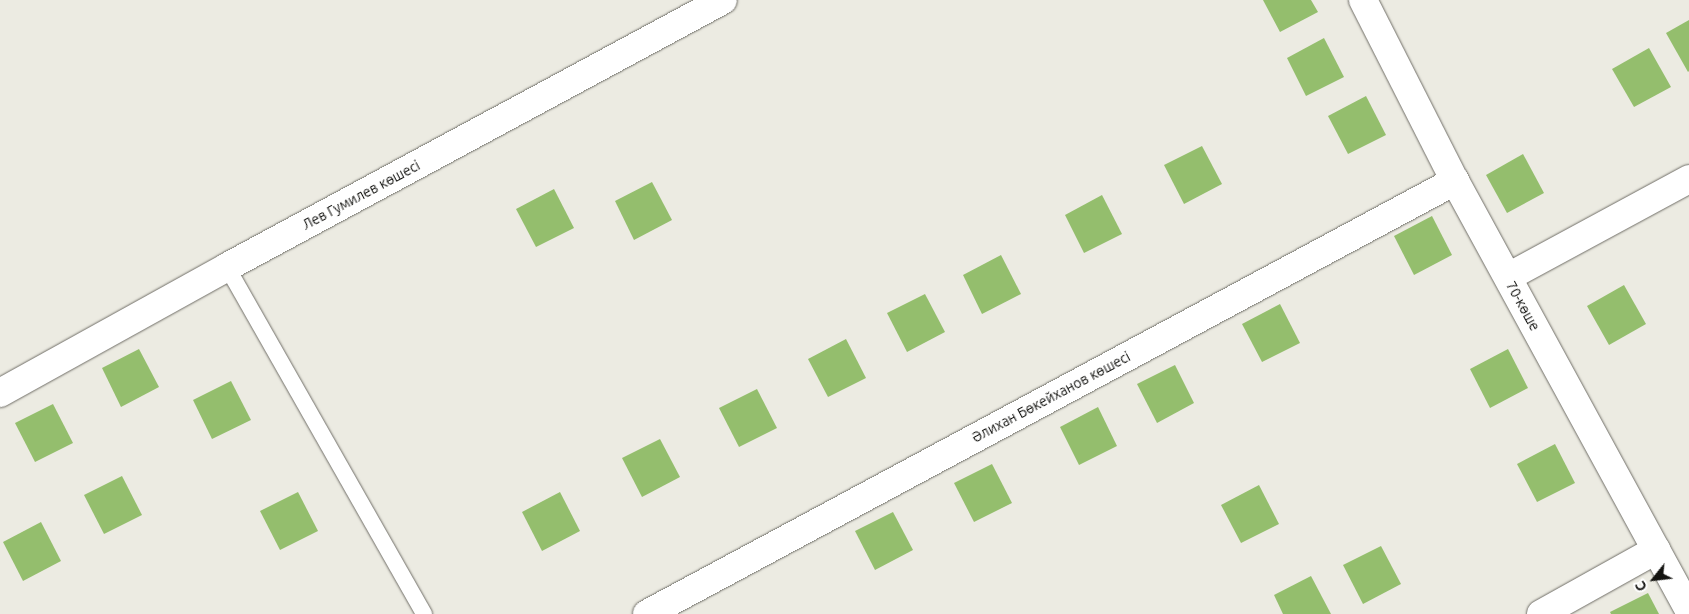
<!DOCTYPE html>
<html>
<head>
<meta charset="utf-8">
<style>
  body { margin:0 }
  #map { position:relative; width:1689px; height:614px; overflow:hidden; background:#ecebe2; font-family:Ubuntu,sans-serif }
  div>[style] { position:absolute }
  .building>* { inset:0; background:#94be6d }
  .roads { filter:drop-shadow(0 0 1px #706e67) drop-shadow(0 0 1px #706e67) }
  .service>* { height:16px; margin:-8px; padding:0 8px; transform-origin:8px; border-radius:8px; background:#fff }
  .minor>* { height:28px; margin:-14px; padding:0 14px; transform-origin:14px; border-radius:14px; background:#fff }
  span { translate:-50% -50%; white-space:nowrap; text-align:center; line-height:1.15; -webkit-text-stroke:4px #fff; paint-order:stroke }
  .street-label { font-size:14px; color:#131310 }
  .north { position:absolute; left:1629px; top:554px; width:50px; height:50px; -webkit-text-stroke:4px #fff; paint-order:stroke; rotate:241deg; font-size:14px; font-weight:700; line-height:20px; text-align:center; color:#131310 }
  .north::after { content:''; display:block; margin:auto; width:18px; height:22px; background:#131310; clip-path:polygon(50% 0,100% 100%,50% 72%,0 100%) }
</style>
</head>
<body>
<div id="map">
  <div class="building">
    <i style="clip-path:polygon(1263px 0,1311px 0,1318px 12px,1280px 32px)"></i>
    <i style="clip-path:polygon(1689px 20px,1689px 71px,1688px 72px,1666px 33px)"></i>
    <i style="clip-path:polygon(1324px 38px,1344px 77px,1306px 96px,1287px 58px)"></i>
    <i style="clip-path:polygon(1649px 48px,1671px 87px,1634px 107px,1612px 69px)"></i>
    <i style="clip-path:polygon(1366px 96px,1386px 135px,1348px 154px,1328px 116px)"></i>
    <i style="clip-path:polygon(1202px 146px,1222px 184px,1184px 204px,1164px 165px)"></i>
    <i style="clip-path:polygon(1523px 154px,1544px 193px,1507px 213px,1486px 175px)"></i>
    <i style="clip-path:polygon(652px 182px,672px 220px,634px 240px,615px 201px)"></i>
    <i style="clip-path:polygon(554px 189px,574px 228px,536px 247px,516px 209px)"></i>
    <i style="clip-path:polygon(1102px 195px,1122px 234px,1084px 253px,1065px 215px)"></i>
    <i style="clip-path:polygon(1432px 216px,1452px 255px,1414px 275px,1394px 236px)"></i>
    <i style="clip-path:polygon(1001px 255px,1021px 294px,982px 314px,963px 275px)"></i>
    <i style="clip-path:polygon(1624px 285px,1646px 324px,1609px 345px,1587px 306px)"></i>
    <i style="clip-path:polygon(925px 294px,945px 332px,907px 352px,887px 313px)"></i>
    <i style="clip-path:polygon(1280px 304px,1300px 343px,1262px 362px,1242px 324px)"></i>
    <i style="clip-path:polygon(846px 339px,866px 378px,828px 397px,808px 359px)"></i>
    <i style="clip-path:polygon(139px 349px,159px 387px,121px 407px,102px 368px)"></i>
    <i style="clip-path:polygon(1508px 349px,1528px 388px,1490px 408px,1470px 369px)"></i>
    <i style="clip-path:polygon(1175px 365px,1194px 403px,1157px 423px,1137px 384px)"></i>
    <i style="clip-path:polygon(231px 381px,251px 420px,212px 439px,193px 400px)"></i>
    <i style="clip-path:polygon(757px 389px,777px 428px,739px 447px,719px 408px)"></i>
    <i style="clip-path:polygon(53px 404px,73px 443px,35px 462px,15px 423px)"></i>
    <i style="clip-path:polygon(1098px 407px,1117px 446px,1079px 465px,1060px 427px)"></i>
    <i style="clip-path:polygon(660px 439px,680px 477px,642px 497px,622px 458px)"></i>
    <i style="clip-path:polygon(1555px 444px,1575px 483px,1537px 502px,1517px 464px)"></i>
    <i style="clip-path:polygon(992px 464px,1012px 503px,974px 522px,954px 483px)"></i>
    <i style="clip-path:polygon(122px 476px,142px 515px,104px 534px,84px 495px)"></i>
    <i style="clip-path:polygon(1259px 485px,1279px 524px,1241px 543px,1221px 505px)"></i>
    <i style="clip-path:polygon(298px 492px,318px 531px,280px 550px,260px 511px)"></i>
    <i style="clip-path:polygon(560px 492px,580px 531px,542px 551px,522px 512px)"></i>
    <i style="clip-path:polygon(893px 512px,913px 550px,875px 570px,855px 531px)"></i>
    <i style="clip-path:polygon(41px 522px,61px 561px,23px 581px,3px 542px)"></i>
    <i style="clip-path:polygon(1381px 546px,1401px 584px,1363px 604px,1343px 565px)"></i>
    <i style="clip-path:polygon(1311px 576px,1331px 614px,1283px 614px,1274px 595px)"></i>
    <i style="clip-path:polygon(1648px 593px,1659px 614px,1611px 614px,1610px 612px)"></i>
  </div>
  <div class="roads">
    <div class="service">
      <i style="left:227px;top:267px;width:399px;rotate:60.4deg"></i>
    </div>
    <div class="minor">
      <i style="left:1363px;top:0;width:203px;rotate:63.1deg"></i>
      <i style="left:1455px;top:181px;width:489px;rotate:61.4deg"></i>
      <i style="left:1508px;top:277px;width:206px;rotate:-28.4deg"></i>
      <i style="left:0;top:393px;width:260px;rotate:-29deg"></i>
      <i style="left:227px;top:267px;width:563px;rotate:-28.29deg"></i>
      <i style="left:647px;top:614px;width:917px;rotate:-28.19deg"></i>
      <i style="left:1541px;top:614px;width:132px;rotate:-29.1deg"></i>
    </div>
  </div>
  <div class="street-label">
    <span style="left:361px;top:195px;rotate:-28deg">Лев Гумилев көшесі</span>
    <span style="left:1523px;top:306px;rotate:61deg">70-көше</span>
    <span style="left:1051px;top:397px;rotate:-28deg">Әлихан Бөкейханов көшесі</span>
  </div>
  <div class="north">С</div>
</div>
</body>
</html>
